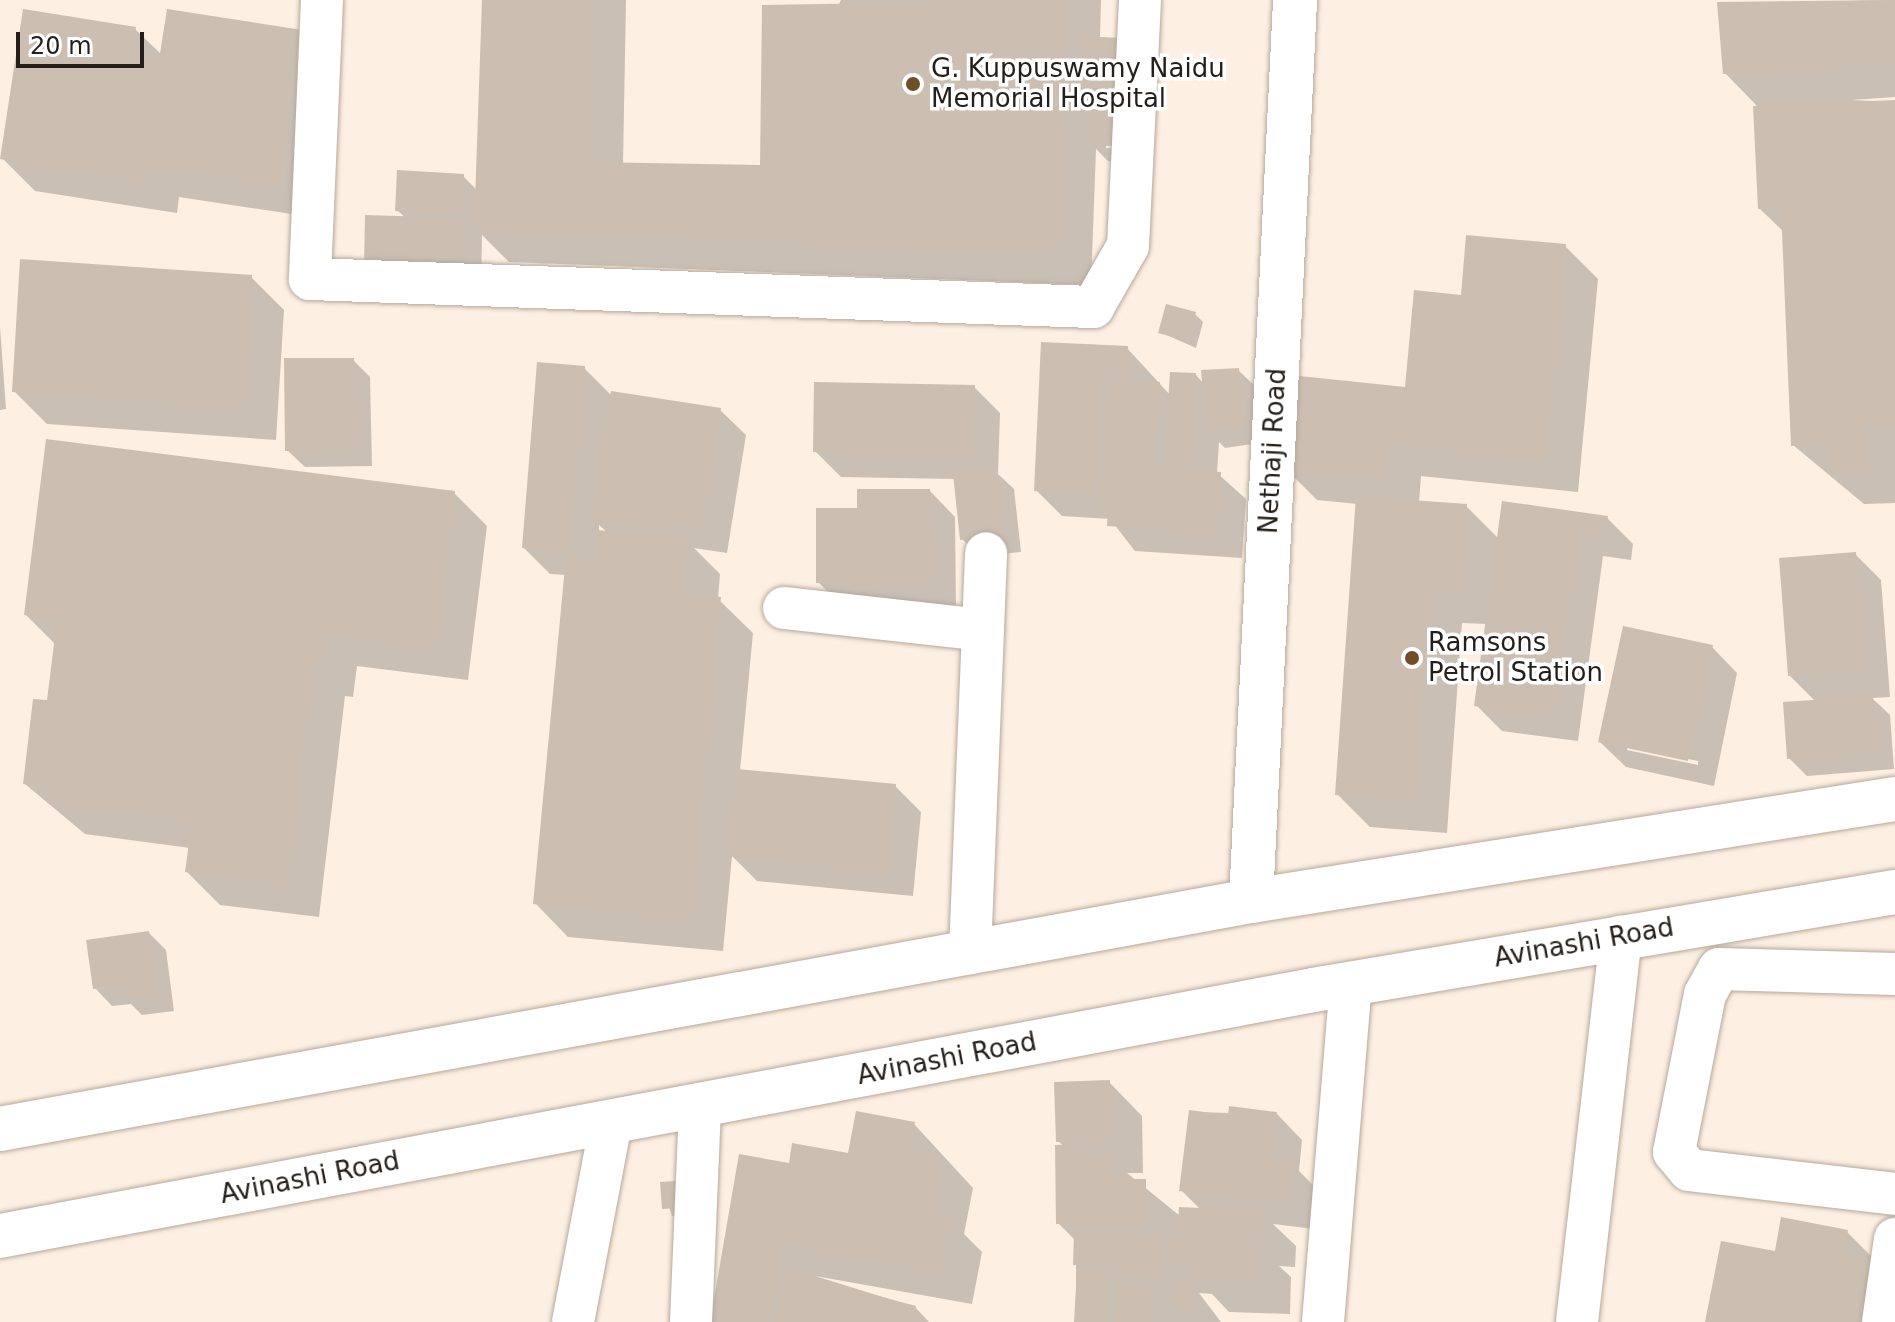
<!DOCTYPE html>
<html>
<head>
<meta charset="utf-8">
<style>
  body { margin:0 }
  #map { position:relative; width:1895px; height:1322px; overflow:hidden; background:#fdefe1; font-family:"DejaVu Sans",sans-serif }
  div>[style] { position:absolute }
  .shadow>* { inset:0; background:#0003 }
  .building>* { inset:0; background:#ccbfb2 }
  .roads { filter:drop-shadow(0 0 2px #b5a99c) drop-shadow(0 0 2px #b5a99c) }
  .minor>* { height:42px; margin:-21px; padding:0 21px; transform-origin:21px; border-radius:21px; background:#fff }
  .major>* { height:44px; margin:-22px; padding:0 22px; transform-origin:22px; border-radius:22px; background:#fff }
  .dots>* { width:22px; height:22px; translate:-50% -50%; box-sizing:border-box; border:4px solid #fff; border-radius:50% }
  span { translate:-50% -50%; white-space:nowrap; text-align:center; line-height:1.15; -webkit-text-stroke:7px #fff; paint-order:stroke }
  .poi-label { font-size:26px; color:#241f1a }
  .left { translate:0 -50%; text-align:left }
  .street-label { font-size:26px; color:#241f1a }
  .scale { position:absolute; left:16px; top:32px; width:128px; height:36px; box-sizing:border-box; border:4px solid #241f1a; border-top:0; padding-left:10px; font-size:24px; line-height:28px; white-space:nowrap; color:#241f1a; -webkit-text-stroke:6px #fff; paint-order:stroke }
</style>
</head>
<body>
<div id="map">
  <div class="shadow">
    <i style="clip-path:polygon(evenodd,484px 0,626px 0,623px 164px,762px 167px,841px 0,1101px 0,1100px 39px,1131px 163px,1108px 161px,1096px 149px,1091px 285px,509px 262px,482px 235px,481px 287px,397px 210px,463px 176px,477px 190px,484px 0,1106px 144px,1124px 149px,1106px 148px,1106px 144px)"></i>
    <i style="clip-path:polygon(1895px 0,1895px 97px,1851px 100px,1895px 102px,1895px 503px,1864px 504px,1793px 445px,1784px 232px,1760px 209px,1759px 108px,1725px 73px,1719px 4px)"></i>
    <i style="clip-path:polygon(135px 29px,162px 55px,301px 32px,311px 217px,179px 197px,177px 213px,35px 191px,2px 158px)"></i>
    <i style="clip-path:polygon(1565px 246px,1598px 279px,1578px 492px,1421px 476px,1419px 502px,1466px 506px,1499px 539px,1607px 518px,1633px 544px,1631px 560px,1603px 556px,1578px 741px,1502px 731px,1476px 705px,1487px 624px,1462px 623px,1447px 833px,1370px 827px,1337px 794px,1358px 504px,1317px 500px,1284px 467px,1407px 389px,1463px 297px)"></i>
    <i style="clip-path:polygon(251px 277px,284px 310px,276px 440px,47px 424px,14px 391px)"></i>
    <i style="clip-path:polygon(1195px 314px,1203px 322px,1196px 348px,1160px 332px)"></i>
    <i style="clip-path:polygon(0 327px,6px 409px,0 410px)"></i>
    <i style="clip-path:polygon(1043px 344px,1127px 348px,1171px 396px,1196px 375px,1204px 384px,1238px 370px,1256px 387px,1259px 443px,1225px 448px,1219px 442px,1217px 473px,1246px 499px,1242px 558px,1135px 551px,1110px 519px,1062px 516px,1036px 490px)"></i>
    <i style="clip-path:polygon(353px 360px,370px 377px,372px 466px,305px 467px,287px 450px)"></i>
    <i style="clip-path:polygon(evenodd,584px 368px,612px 396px,720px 410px,746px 435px,727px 553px,694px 548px,720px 574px,718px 599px,753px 633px,740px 771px,895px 786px,921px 812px,913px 896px,757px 881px,732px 856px,723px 951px,568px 937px,535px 903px,566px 575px,550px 574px,524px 548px,584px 368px,599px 525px,608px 533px,599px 533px,599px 525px)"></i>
    <i style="clip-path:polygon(974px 387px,1000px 413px,998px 474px,1014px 489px,1021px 552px,980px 556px,962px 539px,955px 479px,841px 477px,815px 451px)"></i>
    <i style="clip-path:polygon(930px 491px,955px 517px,956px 607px,844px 608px,818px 582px)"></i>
    <i style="clip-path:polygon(454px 493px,487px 526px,468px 680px,357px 666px,353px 697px,345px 696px,319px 917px,220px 905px,187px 872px,190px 848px,85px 834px,25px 784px,49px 703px,56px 645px,26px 615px)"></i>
    <i style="clip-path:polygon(1855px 554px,1881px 580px,1890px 697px,1872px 698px,1890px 715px,1894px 769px,1807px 776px,1789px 758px,1816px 702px,1790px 676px)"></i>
    <i style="clip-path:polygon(evenodd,1712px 647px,1737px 673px,1714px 786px,1626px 767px,1600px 742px,1712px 647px,1627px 746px,1698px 761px,1698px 765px,1627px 750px,1627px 746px)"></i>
    <i style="clip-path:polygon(149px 933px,166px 950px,174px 1011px,142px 1015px,131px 1004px,112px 1006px,95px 988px)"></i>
    <i style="clip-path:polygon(1109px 1082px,1142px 1116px,1143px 1173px,1127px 1173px,1180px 1216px,1201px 1210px,1181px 1190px,1191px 1112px,1277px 1114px,1302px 1140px,1299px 1171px,1319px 1191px,1314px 1229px,1273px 1224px,1296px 1246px,1295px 1267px,1279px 1266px,1291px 1277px,1290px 1314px,1229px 1312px,1212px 1294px,1199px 1293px,1221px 1322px,1076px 1322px,1076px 1241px,1058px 1223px,1066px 1148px,1058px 1141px)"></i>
    <i style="clip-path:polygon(914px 1124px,973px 1188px,964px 1234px,982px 1252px,972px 1304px,815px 1276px,915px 1307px,929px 1322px,712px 1322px,791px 1165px,850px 1155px)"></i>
    <i style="clip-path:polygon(662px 1184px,701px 1214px,672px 1216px)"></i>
    <i style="clip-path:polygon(1847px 1232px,1880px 1265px,1707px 1322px,1776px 1254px)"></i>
  </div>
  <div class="building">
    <i style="clip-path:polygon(482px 0,593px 0,590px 162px,760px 165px,762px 5px,1068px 0,1058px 253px,474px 229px)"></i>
    <i style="clip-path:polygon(1895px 0,1895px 62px,1723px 74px,1717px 2px)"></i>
    <i style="clip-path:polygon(23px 9px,136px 27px,132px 56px,159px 60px,167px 9px,302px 30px,279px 185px,147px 165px,144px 181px,0 159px)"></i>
    <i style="clip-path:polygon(1084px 36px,1120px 38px,1114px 146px,1089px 145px,1090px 116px,1079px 115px)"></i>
    <i style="clip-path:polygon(1895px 100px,1895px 423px,1862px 424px,1865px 470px,1828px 471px,1827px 444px,1791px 446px,1781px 208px,1758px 209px,1753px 106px)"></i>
    <i style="clip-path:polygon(397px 170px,464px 174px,462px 215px,395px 211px)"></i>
    <i style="clip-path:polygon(365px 215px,465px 218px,464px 270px,364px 267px)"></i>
    <i style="clip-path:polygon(1466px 235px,1566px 244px,1546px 459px,1389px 444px,1386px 478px,1282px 468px,1290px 375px,1405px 387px,1414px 290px,1461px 295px)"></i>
    <i style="clip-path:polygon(20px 259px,252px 275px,243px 407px,12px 392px)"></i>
    <i style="clip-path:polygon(1166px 304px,1196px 312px,1188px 341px,1158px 333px)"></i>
    <i style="clip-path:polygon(1041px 342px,1128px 346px,1126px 376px,1102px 375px,1095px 494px,1034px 491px)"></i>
    <i style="clip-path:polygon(284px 358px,354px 358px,355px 450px,285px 451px)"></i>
    <i style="clip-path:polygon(537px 362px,585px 366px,570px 552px,522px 548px)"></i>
    <i style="clip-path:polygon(1239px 368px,1243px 426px,1206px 431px,1201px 370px)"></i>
    <i style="clip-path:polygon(1170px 372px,1196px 373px,1191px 470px,1221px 472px,1217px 533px,1107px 526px,1108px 505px,1100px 504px,1108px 379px,1160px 382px,1154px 466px,1164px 467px)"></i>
    <i style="clip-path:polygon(814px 382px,975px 385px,973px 455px,813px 452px)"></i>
    <i style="clip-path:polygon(611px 391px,721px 408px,702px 528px,667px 523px,665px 531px,591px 519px)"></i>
    <i style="clip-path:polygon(46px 439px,455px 491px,436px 648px,324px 634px,321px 665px,312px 664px,287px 885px,185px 872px,192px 821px,49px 802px,51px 788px,23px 784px,33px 699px,47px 700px,57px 620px,24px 615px)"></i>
    <i style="clip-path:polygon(997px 469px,1004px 535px,960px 540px,953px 474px)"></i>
    <i style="clip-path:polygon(857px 489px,930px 489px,931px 582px,816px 583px,816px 508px,857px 508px)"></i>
    <i style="clip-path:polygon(1356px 496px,1467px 504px,1461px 593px,1429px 591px,1415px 801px,1335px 795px)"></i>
    <i style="clip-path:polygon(1502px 501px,1608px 516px,1605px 535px,1578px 531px,1553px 717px,1474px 706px)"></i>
    <i style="clip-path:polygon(597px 530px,688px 539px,683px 594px,721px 597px,690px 919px,533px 904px,566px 556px,594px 559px)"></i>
    <i style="clip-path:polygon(1856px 552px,1865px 671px,1788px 676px,1779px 558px)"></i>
    <i style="clip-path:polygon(1623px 626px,1713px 645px,1688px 761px,1598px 742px)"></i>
    <i style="clip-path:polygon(1873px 696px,1878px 752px,1787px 759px,1783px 702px)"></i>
    <i style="clip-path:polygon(737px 769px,896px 784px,888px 872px,729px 856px)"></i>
    <i style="clip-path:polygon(149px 931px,158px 994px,122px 998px,121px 986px,93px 989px,86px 940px)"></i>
    <i style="clip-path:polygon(1110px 1080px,1111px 1140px,1056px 1142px,1054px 1082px)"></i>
    <i style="clip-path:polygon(1229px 1106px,1277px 1112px,1272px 1161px,1294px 1163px,1288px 1204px,1179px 1191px,1189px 1110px,1228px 1115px)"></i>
    <i style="clip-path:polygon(856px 1111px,915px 1122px,910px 1148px,940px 1153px,929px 1213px,949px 1217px,939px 1272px,783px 1244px,769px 1322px,710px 1322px,739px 1154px,789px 1163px,792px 1143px,848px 1153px)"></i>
    <i style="clip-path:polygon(1084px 1144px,1084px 1155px,1111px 1155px,1111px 1179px,1146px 1179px,1146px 1224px,1056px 1224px,1055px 1145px)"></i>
    <i style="clip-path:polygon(691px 1180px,694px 1207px,662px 1209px,660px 1182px)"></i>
    <i style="clip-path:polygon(1179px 1207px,1263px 1211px,1262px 1235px,1243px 1233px,1243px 1241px,1259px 1242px,1257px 1281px,1194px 1279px,1190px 1263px,1166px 1261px,1167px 1236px,1177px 1237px)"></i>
    <i style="clip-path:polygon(1781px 1217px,1848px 1230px,1843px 1258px,1875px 1264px,1863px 1322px,1705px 1322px,1721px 1241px,1775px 1251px)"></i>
    <i style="clip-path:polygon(1074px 1232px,1161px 1235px,1160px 1278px,1113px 1277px,1113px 1267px,1073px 1265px)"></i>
    <i style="clip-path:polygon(1077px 1269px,1109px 1271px,1106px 1322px,1074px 1322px)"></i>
    <i style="clip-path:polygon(788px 1272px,916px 1306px,912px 1322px,776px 1322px)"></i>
    <i style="clip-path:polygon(1172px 1280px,1188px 1280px,1189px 1307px,1173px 1307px)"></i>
    <i style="clip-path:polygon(1115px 1283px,1155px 1285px,1153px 1322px,1114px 1322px)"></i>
  </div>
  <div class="roads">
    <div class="minor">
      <i style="left:322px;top:0;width:279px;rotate:92.5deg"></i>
      <i style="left:310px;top:279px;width:784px;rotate:2.05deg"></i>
      <i style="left:1093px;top:307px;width:70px;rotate:-60.2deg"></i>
      <i style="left:1128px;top:246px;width:246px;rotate:-87.2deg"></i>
      <i style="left:784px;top:608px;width:200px;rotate:6.3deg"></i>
      <i style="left:970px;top:953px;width:400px;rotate:-87.7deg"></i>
      <i style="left:1895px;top:974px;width:176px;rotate:-178.4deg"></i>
      <i style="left:1719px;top:969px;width:29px;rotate:119deg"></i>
      <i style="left:1705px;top:994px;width:161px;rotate:101.1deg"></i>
      <i style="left:1674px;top:1152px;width:23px;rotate:50deg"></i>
      <i style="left:1689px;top:1170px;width:207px;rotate:6.6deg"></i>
      <i style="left:573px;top:1322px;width:204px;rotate:-79.2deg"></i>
      <i style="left:691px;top:1322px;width:217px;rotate:-87.6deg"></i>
      <i style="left:1323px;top:1322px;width:339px;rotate:-85.3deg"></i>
      <i style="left:1577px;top:1322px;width:388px;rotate:-83.5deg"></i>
      <i style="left:1883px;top:1322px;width:84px;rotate:-81.8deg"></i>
    </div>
    <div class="major">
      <i style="left:1251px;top:901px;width:902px;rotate:-87.2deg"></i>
      <i style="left:0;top:1129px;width:1272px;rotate:-10.33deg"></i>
      <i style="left:1251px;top:901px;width:652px;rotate:-9deg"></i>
      <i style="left:0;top:1236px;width:1336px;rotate:-10.61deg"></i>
      <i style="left:1313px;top:990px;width:590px;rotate:-9.56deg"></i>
    </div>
  </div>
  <div class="dots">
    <i style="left:913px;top:84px;background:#714e27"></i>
    <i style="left:1412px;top:658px;background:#714e27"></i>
  </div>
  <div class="poi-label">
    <span class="left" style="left:931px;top:84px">G. Kuppuswamy Naidu<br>Memorial Hospital</span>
    <span class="left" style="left:1428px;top:658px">Ramsons<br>Petrol Station</span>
  </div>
  <div class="street-label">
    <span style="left:1273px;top:451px;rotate:-87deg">Nethaji Road</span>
    <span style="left:1584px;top:943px;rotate:-10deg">Avinashi Road</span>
    <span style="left:947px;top:1059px;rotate:-11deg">Avinashi Road</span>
    <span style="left:310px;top:1178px;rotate:-11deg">Avinashi Road</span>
  </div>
  <div class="scale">20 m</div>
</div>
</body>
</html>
